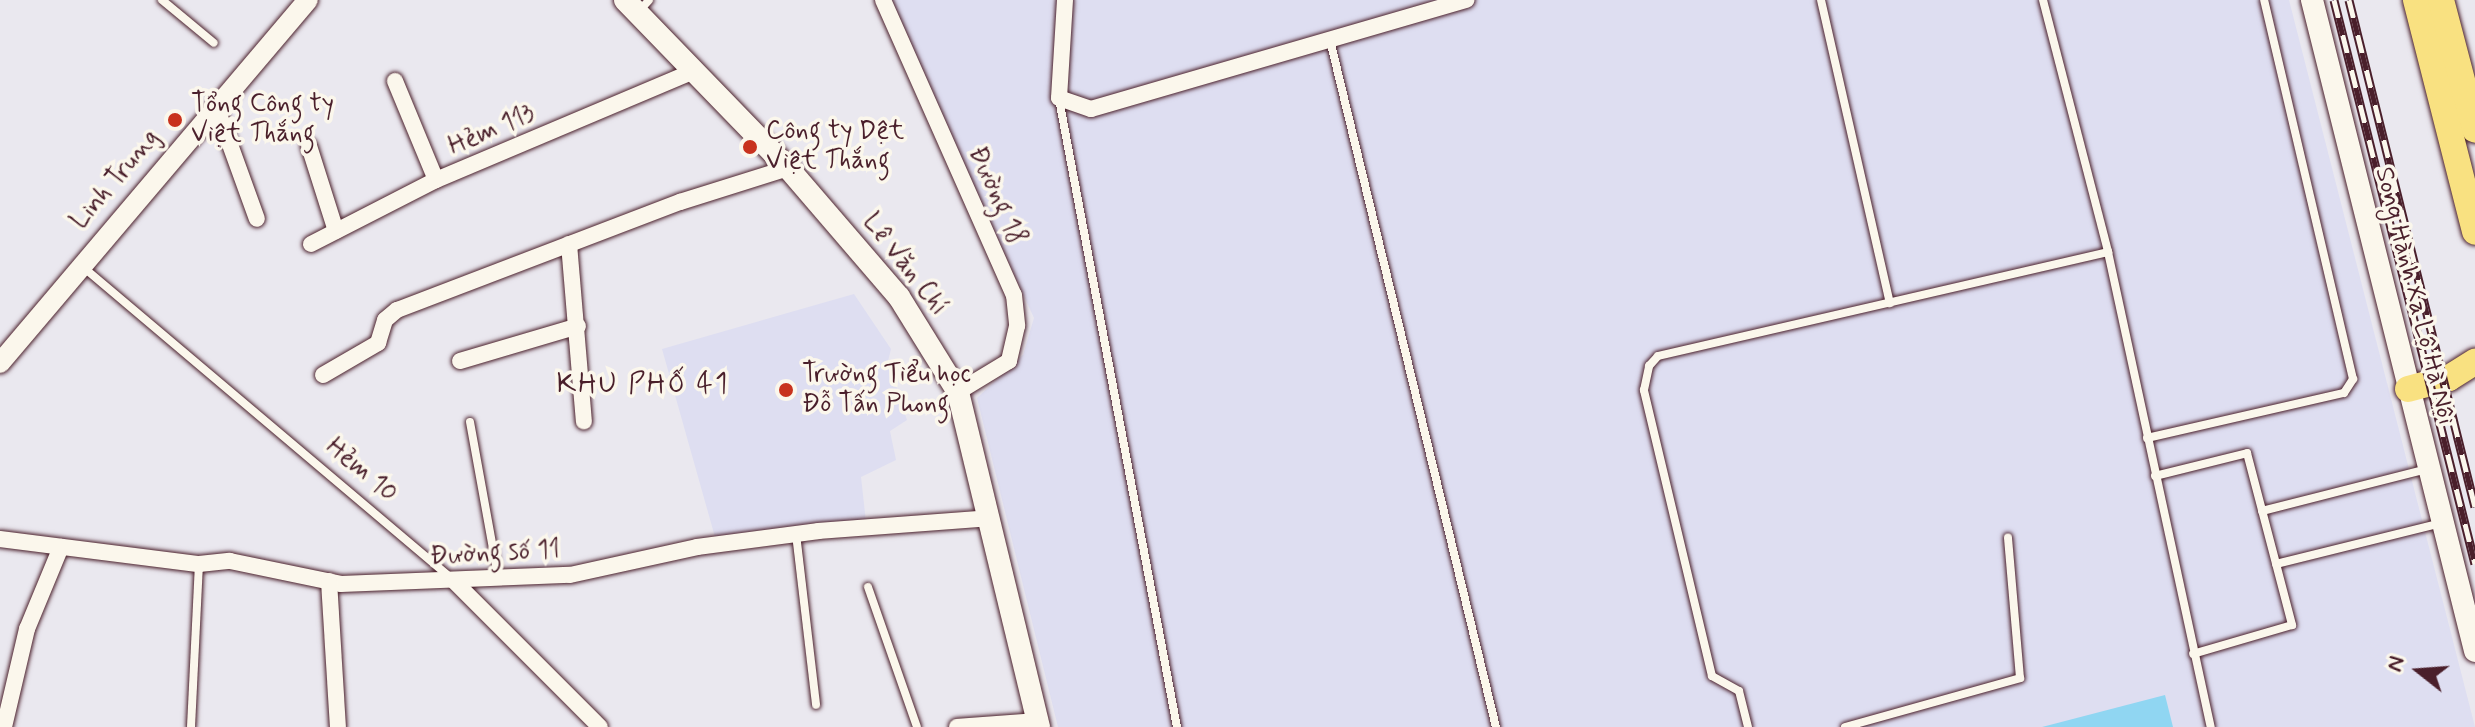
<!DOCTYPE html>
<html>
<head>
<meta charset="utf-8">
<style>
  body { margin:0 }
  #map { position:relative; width:2475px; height:727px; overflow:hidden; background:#eae8ef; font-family:Mynerve,sans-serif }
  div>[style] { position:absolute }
  .built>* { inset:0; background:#dedef1 }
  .water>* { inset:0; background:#90d6f2 }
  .roads { filter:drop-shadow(0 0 2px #4a1f2b) drop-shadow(0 0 2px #4a1f2b) }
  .service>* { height:8px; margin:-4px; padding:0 4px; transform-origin:4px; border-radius:4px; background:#fbf7ec }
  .minor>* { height:16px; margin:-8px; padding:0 8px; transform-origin:8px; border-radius:8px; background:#fbf7ec }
  .tertiary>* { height:20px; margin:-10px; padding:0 10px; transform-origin:10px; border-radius:10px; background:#fbf7ec }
  .secondary>* { height:22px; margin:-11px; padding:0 11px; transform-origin:11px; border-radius:11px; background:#fbf7ec }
  .trunk>* { height:26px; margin:-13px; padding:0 13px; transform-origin:13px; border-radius:13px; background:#f9e181 }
  .rail>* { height:9px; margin-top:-4.5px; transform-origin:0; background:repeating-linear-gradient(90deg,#fbf7ec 0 18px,#4a1f2b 0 36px); box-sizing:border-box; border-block:2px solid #4a1f2b }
  .dots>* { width:22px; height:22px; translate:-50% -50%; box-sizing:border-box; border:4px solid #fbf7ec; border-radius:50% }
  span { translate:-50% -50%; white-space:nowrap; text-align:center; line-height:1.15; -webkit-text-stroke:7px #fbf7ec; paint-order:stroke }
  .poi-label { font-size:26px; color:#4a1f2b }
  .left { translate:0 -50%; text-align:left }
  .street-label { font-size:26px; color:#4a1f2b }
  .neighbourhood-label { font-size:28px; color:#4a1f2b; letter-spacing:2px }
  .north { position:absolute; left:2379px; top:631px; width:80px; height:80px; -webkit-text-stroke:6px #fbf7ec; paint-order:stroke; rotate:287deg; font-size:22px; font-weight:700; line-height:32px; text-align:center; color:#4a1f2b }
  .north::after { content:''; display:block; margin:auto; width:28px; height:36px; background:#4a1f2b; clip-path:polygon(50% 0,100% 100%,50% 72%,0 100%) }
</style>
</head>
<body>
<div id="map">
  <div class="built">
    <i style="clip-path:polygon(889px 0,2289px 0,2475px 727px,1058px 727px,977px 398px,1023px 355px,1034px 318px)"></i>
    <i style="clip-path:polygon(854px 294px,891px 349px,888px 361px,907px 420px,890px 431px,896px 460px,861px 477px,866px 522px,715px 537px,662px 349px)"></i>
  </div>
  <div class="water">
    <i style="clip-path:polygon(2165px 695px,2173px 727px,2042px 727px)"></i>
  </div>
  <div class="roads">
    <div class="service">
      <i style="left:162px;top:0;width:67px;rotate:39.6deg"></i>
      <i style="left:1821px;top:0;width:311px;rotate:77.2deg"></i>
      <i style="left:2043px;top:0;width:260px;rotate:75.5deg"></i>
      <i style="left:2108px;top:252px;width:486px;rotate:77.8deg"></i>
      <i style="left:638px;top:12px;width:16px;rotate:-47deg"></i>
      <i style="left:1330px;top:40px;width:707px;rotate:76.42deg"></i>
      <i style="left:1059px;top:99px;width:639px;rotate:79.36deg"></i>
      <i style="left:83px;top:267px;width:482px;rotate:40.2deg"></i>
      <i style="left:470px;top:422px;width:157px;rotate:79.7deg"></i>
      <i style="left:2147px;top:438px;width:202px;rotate:-12.9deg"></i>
      <i style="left:2344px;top:393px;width:17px;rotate:-57deg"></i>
      <i style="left:2353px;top:379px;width:389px;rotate:-103.2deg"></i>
      <i style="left:2155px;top:476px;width:95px;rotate:-14deg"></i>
      <i style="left:2247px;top:453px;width:178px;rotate:75.3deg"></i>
      <i style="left:2292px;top:625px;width:103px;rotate:163.7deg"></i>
      <i style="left:2262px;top:511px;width:170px;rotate:-14.3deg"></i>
      <i style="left:796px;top:534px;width:172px;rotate:83.3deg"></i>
      <i style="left:2276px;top:564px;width:171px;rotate:-13.9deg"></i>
      <i style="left:868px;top:587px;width:148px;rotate:70.7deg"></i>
      <i style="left:191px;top:727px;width:162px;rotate:-87.2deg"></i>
      <i style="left:1748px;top:727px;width:37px;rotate:-104deg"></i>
      <i style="left:1739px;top:691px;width:31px;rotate:-151deg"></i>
      <i style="left:1712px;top:676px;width:294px;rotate:-103.4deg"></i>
      <i style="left:1644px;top:390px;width:25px;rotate:-78deg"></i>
      <i style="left:1649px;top:366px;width:13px;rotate:-48deg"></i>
      <i style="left:1658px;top:356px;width:462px;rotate:-13deg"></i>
      <i style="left:1845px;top:727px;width:182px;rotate:-15.6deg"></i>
      <i style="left:2020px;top:678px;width:141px;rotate:-94.9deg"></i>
    </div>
    <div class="minor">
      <i style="left:883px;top:0;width:323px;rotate:66.1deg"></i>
      <i style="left:1014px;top:295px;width:31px;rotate:84deg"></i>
      <i style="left:1017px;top:326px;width:36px;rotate:103deg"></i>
      <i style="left:1009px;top:361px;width:60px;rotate:148.7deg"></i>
      <i style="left:1065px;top:0;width:98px;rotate:93.5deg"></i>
      <i style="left:1059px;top:98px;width:34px;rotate:19deg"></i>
      <i style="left:1091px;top:109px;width:391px;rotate:-16.2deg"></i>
      <i style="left:395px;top:81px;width:107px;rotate:67.5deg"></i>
      <i style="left:215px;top:103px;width:123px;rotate:70.1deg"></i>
      <i style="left:309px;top:146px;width:89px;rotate:72.4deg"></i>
      <i style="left:311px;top:244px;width:140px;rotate:-27.1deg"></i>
      <i style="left:436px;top:180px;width:282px;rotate:-22.9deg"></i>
      <i style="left:569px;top:244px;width:178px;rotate:85.2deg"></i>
      <i style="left:460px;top:361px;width:123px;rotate:-16.5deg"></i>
      <i style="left:323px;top:375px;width:64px;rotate:-30.2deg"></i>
      <i style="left:378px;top:343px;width:24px;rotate:-73deg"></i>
      <i style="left:385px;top:320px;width:16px;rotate:-40deg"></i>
      <i style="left:397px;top:310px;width:303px;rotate:-20.9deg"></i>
      <i style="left:680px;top:202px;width:113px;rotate:-17.5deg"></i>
      <i style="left:0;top:539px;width:201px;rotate:7.2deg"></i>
      <i style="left:199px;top:564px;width:31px;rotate:-6deg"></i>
      <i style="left:230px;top:561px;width:113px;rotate:11.7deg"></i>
      <i style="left:341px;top:584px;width:229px;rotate:-2.3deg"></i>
      <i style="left:570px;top:575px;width:130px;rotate:-12.4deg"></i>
      <i style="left:697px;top:547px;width:123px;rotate:-7.5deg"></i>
      <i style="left:819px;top:531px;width:172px;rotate:-4.3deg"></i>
      <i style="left:329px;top:581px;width:146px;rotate:86.5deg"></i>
      <i style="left:454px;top:581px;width:206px;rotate:45deg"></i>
      <i style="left:4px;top:727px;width:101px;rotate:-76.8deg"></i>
      <i style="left:27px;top:629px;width:89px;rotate:-67.5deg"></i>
      <i style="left:957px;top:727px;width:80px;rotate:-4.3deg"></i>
    </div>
    <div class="tertiary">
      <i style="left:0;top:363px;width:476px;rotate:-49.7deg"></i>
    </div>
    <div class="secondary">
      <i style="left:625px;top:0;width:234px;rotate:45.9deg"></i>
      <i style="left:788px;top:168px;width:170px;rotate:49.3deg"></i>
      <i style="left:899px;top:297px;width:112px;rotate:58.2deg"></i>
      <i style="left:958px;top:392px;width:345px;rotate:76.4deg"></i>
      <i style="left:2312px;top:0;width:671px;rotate:75.94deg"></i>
    </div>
    <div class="trunk">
      <i style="left:2416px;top:0;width:239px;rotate:75.7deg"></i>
      <i style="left:2441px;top:0;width:134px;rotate:75.3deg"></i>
      <i style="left:2408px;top:389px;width:42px;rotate:-15deg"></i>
      <i style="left:2449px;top:378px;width:31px;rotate:-32deg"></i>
    </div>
  </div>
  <div class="rail">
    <i style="left:2334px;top:0;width:581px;rotate:75.96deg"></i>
    <i style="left:2349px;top:0;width:522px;rotate:76.04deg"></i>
  </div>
  <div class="dots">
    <i style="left:175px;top:120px;background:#c8321e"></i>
    <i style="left:750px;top:147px;background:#c8321e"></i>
    <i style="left:786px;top:390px;background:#c8321e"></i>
  </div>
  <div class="poi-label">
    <span class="left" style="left:191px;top:120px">Tổng Công ty<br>Việt Thắng</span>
    <span class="left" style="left:766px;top:147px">Công ty Dệt<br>Việt Thắng</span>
    <span class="left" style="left:802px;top:390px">Trường Tiểu học<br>Đỗ Tấn Phong</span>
  </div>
  <div class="street-label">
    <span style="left:492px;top:131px;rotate:-23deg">Hẻm 113</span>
    <span style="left:116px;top:180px;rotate:-50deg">Linh Trung</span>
    <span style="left:996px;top:196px;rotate:66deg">Đường 18</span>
    <span style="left:904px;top:265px;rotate:52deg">Lê Văn Chí</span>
    <span style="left:2414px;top:296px;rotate:76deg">Song Hành Xa Lộ Hà Nội</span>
    <span style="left:361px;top:471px;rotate:40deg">Hẻm 10</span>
    <span style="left:495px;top:554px;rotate:-3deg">Đường số 11</span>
  </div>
  <div class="neighbourhood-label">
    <span style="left:643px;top:385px">KHU PHỐ 41</span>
  </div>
  <div class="north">N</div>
</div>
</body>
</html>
